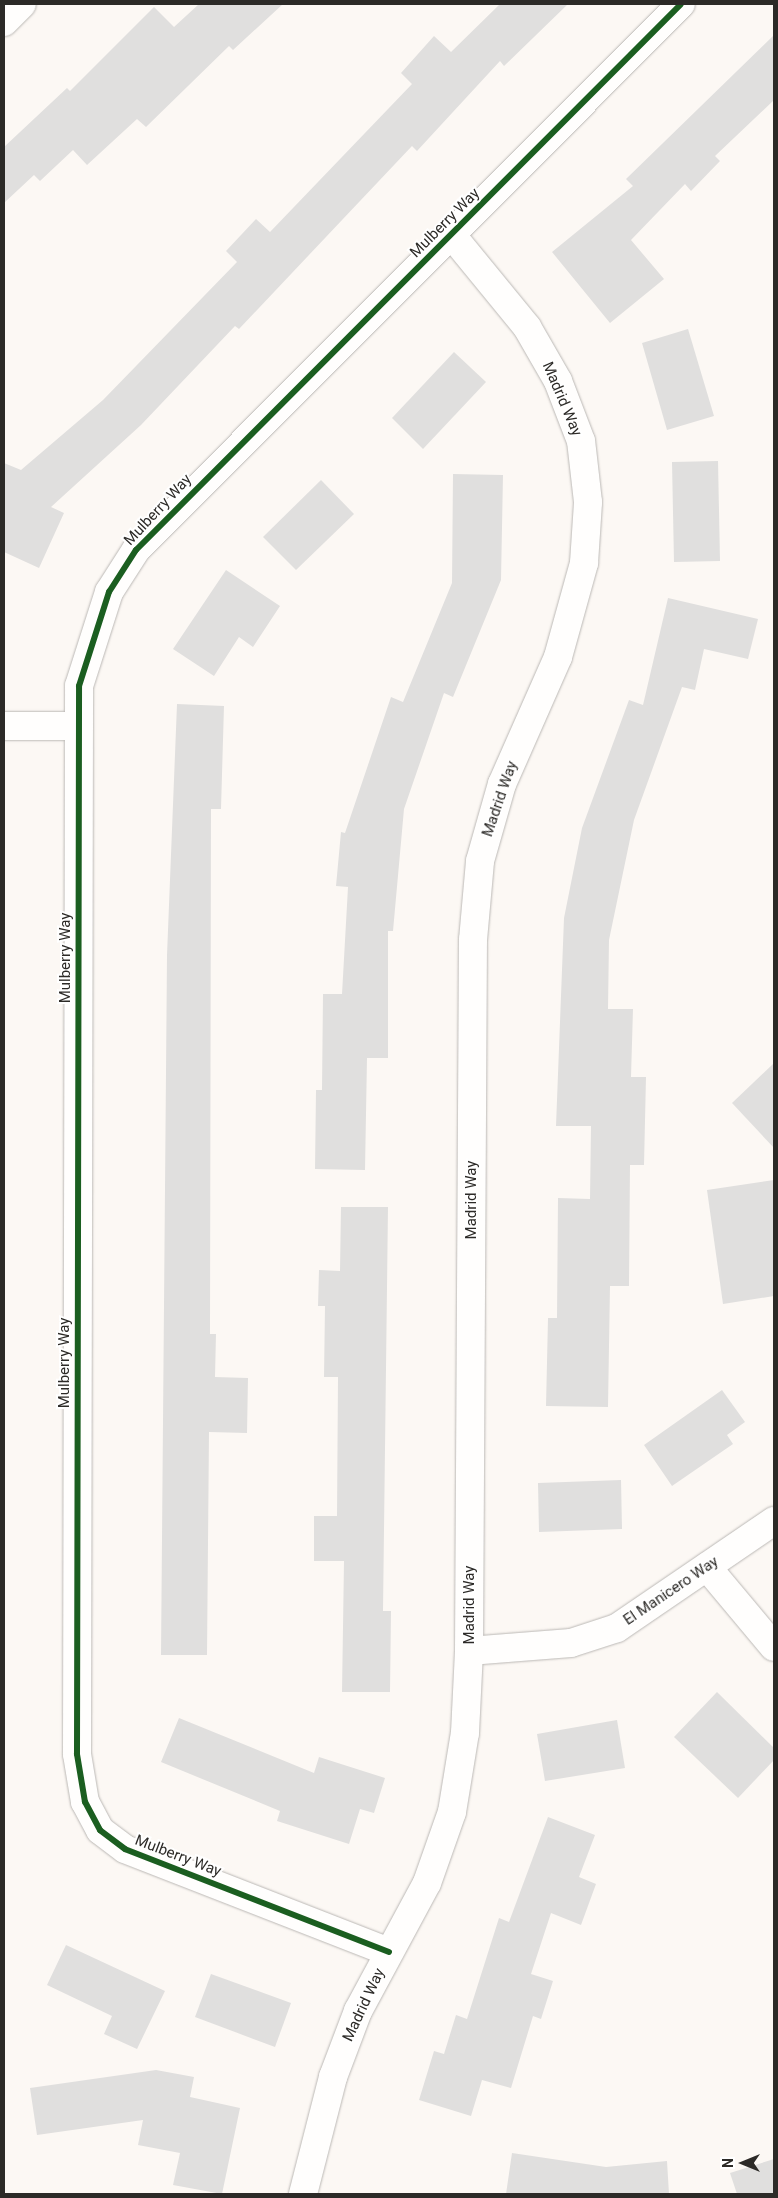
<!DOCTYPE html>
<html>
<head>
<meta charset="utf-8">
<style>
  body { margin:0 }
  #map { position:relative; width:778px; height:2198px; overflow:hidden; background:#fcf8f4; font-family:Roboto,sans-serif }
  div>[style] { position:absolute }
  .building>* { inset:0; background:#e0dfde }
  .roads { filter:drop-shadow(0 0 1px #bbb8b5) drop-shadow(0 0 1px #bbb8b5) }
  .minor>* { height:28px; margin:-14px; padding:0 14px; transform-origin:14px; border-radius:14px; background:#fffefd }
  .cycleway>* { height:6px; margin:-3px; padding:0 3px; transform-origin:3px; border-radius:3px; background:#1b5e20 }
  span { translate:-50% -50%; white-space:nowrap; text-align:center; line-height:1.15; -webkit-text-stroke:4px #fff; paint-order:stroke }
  .street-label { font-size:15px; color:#2c2a27 }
  .frame { position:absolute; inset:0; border:5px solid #2c2a27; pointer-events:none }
  .north { position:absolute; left:718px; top:2138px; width:50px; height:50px; -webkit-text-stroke:4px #fff; paint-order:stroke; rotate:270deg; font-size:14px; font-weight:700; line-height:20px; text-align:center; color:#2c2a27 }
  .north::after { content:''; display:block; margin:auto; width:18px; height:22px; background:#2c2a27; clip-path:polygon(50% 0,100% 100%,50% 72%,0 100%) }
</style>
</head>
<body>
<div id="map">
  <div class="building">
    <i style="clip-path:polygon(199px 4px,283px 4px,233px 50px,229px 46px,146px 127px,137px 119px,87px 165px,73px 150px,40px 181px,34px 175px,4px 203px,4px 147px,67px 88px,70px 91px,154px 7px,174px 27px)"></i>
    <i style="clip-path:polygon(500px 4px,568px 4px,504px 66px,500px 61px,417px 151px,412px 146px,239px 329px,235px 326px,141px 425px,51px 507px,64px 513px,39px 568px,4px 552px,4px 463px,21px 470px,103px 400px,237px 262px,226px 251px,256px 219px,270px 232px,412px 84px,401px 73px,434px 36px,451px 52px)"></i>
    <i style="clip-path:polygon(774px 35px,774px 100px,715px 156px,720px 161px,691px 191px,685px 184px,631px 240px,664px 279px,610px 323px,552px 252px,633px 186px,626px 179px)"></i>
    <i style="clip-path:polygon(688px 329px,714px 416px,667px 430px,642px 343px)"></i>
    <i style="clip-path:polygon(454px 352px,486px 382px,423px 449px,392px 418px)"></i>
    <i style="clip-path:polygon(718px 461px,720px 561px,674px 562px,672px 462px)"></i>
    <i style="clip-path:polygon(453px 474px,503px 475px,501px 580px,453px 697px,444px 693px,404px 809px,393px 931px,388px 931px,388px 1058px,367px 1058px,365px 1170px,315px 1169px,316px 1090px,322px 1090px,323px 994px,342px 994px,348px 887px,336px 886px,341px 832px,345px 833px,391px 697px,403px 702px,452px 583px)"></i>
    <i style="clip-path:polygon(321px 480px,354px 514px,296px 570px,263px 537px)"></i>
    <i style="clip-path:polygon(226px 570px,280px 606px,253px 647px,239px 637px,214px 676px,173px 649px)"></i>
    <i style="clip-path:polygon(668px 598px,758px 619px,748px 659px,704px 649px,695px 690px,682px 687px,634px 820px,609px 940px,608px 1009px,633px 1009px,631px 1077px,646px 1077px,644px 1165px,630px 1165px,629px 1286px,610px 1286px,608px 1407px,546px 1406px,548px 1318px,557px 1318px,558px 1198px,590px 1199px,591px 1126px,556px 1126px,564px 918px,582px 828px,629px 700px,643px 705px)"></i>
    <i style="clip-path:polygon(177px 704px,224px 706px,221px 809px,211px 809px,210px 1334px,216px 1334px,215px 1377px,248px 1378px,247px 1433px,209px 1432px,207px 1655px,161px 1655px,167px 955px)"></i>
    <i style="clip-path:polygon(774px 1063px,774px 1148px,732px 1103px)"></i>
    <i style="clip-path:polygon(774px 1180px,774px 1296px,723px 1304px,707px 1190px)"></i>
    <i style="clip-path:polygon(341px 1207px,388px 1207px,383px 1611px,391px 1611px,390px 1692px,342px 1692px,344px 1561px,314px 1561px,314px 1516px,337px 1516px,338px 1377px,324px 1377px,325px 1306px,318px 1306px,319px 1270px,340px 1271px)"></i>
    <i style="clip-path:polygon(722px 1390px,745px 1422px,727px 1435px,733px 1444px,672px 1486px,644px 1445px)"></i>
    <i style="clip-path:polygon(621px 1480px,622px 1529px,539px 1532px,538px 1483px)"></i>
    <i style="clip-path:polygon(717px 1692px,774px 1748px,774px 1760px,738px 1798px,674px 1737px)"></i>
    <i style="clip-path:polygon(179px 1718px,314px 1773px,319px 1757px,385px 1778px,374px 1813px,360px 1809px,349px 1844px,277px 1821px,280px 1811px,161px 1762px)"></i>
    <i style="clip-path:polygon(617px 1720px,625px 1768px,545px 1781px,537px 1734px)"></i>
    <i style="clip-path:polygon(548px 1817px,595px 1835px,579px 1877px,596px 1884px,581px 1925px,551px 1913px,531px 1974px,553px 1981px,541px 2019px,533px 2016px,511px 2088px,482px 2080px,471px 2116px,419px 2100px,434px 2051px,444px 2054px,456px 2015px,467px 2019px,499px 1918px,509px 1922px)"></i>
    <i style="clip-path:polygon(66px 1945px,165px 1991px,137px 2049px,104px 2034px,112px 2016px,47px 1985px)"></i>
    <i style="clip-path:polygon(211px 1974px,291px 2003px,275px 2047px,195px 2017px)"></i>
    <i style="clip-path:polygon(156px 2070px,194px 2077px,190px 2097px,240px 2108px,222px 2194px,173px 2185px,180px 2153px,138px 2145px,143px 2120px,37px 2135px,30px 2088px)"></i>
    <i style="clip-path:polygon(512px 2153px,606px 2167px,667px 2161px,669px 2194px,506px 2194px)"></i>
    <i style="clip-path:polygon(774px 2159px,774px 2194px,737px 2194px,730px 2173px)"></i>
  </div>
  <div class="roads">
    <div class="minor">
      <i style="left:4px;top:22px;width:25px;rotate:-45deg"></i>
      <i style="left:4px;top:726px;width:75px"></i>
      <i style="left:707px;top:1567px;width:104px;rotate:50.1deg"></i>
      <i style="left:469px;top:1651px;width:102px;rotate:-4.5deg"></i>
      <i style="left:571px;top:1643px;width:48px;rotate:-18.1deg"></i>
      <i style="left:617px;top:1628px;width:190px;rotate:-34.3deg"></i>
      <i style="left:389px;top:1952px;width:283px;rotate:-158.7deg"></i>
      <i style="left:125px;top:1849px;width:31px;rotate:-143deg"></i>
      <i style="left:100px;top:1830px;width:32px;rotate:-118deg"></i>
      <i style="left:85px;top:1802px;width:49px;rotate:-99.5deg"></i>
      <i style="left:77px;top:1754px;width:1068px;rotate:-89.89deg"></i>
      <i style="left:79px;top:686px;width:99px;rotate:-72.3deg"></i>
      <i style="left:109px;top:592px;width:50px;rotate:-57.3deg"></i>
      <i style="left:136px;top:550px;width:771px;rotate:-45.05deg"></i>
      <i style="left:303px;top:2194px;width:121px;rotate:-75.6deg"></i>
      <i style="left:333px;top:2077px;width:71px;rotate:-69.3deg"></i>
      <i style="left:358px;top:2011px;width:145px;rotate:-61.7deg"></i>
      <i style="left:427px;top:1883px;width:75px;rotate:-70.6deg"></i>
      <i style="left:452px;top:1812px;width:80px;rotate:-80.7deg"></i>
      <i style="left:465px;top:1733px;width:82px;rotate:-87.2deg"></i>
      <i style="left:469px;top:1651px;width:711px;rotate:-89.68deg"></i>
      <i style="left:473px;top:940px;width:79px;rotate:-84.9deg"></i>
      <i style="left:480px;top:861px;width:80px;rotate:-74.1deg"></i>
      <i style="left:502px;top:784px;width:139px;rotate:-66.2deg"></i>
      <i style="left:558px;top:657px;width:98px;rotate:-74.5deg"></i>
      <i style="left:584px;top:563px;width:61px;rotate:-86.2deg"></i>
      <i style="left:588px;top:502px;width:61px;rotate:-96.5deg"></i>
      <i style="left:581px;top:441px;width:64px;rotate:-111deg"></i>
      <i style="left:558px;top:381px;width:62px;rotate:-119.9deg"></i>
      <i style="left:527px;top:327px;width:120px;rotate:-129.3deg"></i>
    </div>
  </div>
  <div class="cycleway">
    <i style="left:389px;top:1952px;width:283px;rotate:-158.7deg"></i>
    <i style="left:125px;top:1849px;width:31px;rotate:-143deg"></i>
    <i style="left:100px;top:1830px;width:32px;rotate:-118deg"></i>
    <i style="left:85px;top:1802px;width:49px;rotate:-99.5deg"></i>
    <i style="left:77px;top:1754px;width:1068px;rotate:-89.89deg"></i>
    <i style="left:79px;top:686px;width:99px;rotate:-72.3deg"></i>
    <i style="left:109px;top:592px;width:50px;rotate:-57.3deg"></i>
    <i style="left:136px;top:550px;width:771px;rotate:-45.05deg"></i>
  </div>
  <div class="street-label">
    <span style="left:445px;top:223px;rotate:-45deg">Mulberry Way</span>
    <span style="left:562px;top:399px;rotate:67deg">Madrid Way</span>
    <span style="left:158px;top:510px;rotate:-47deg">Mulberry Way</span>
    <span style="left:500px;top:799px;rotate:-71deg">Madrid Way</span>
    <span style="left:66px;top:958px;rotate:-90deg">Mulberry Way</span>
    <span style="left:472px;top:1200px;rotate:-90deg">Madrid Way</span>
    <span style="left:65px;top:1363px;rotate:-90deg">Mulberry Way</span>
    <span style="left:671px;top:1591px;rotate:-34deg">El Manicero Way</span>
    <span style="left:470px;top:1605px;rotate:-90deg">Madrid Way</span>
    <span style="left:178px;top:1856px;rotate:21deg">Mulberry Way</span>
    <span style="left:364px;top:2005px;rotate:-65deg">Madrid Way</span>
  </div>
  <div class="frame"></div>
  <div class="north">N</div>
</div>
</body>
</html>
